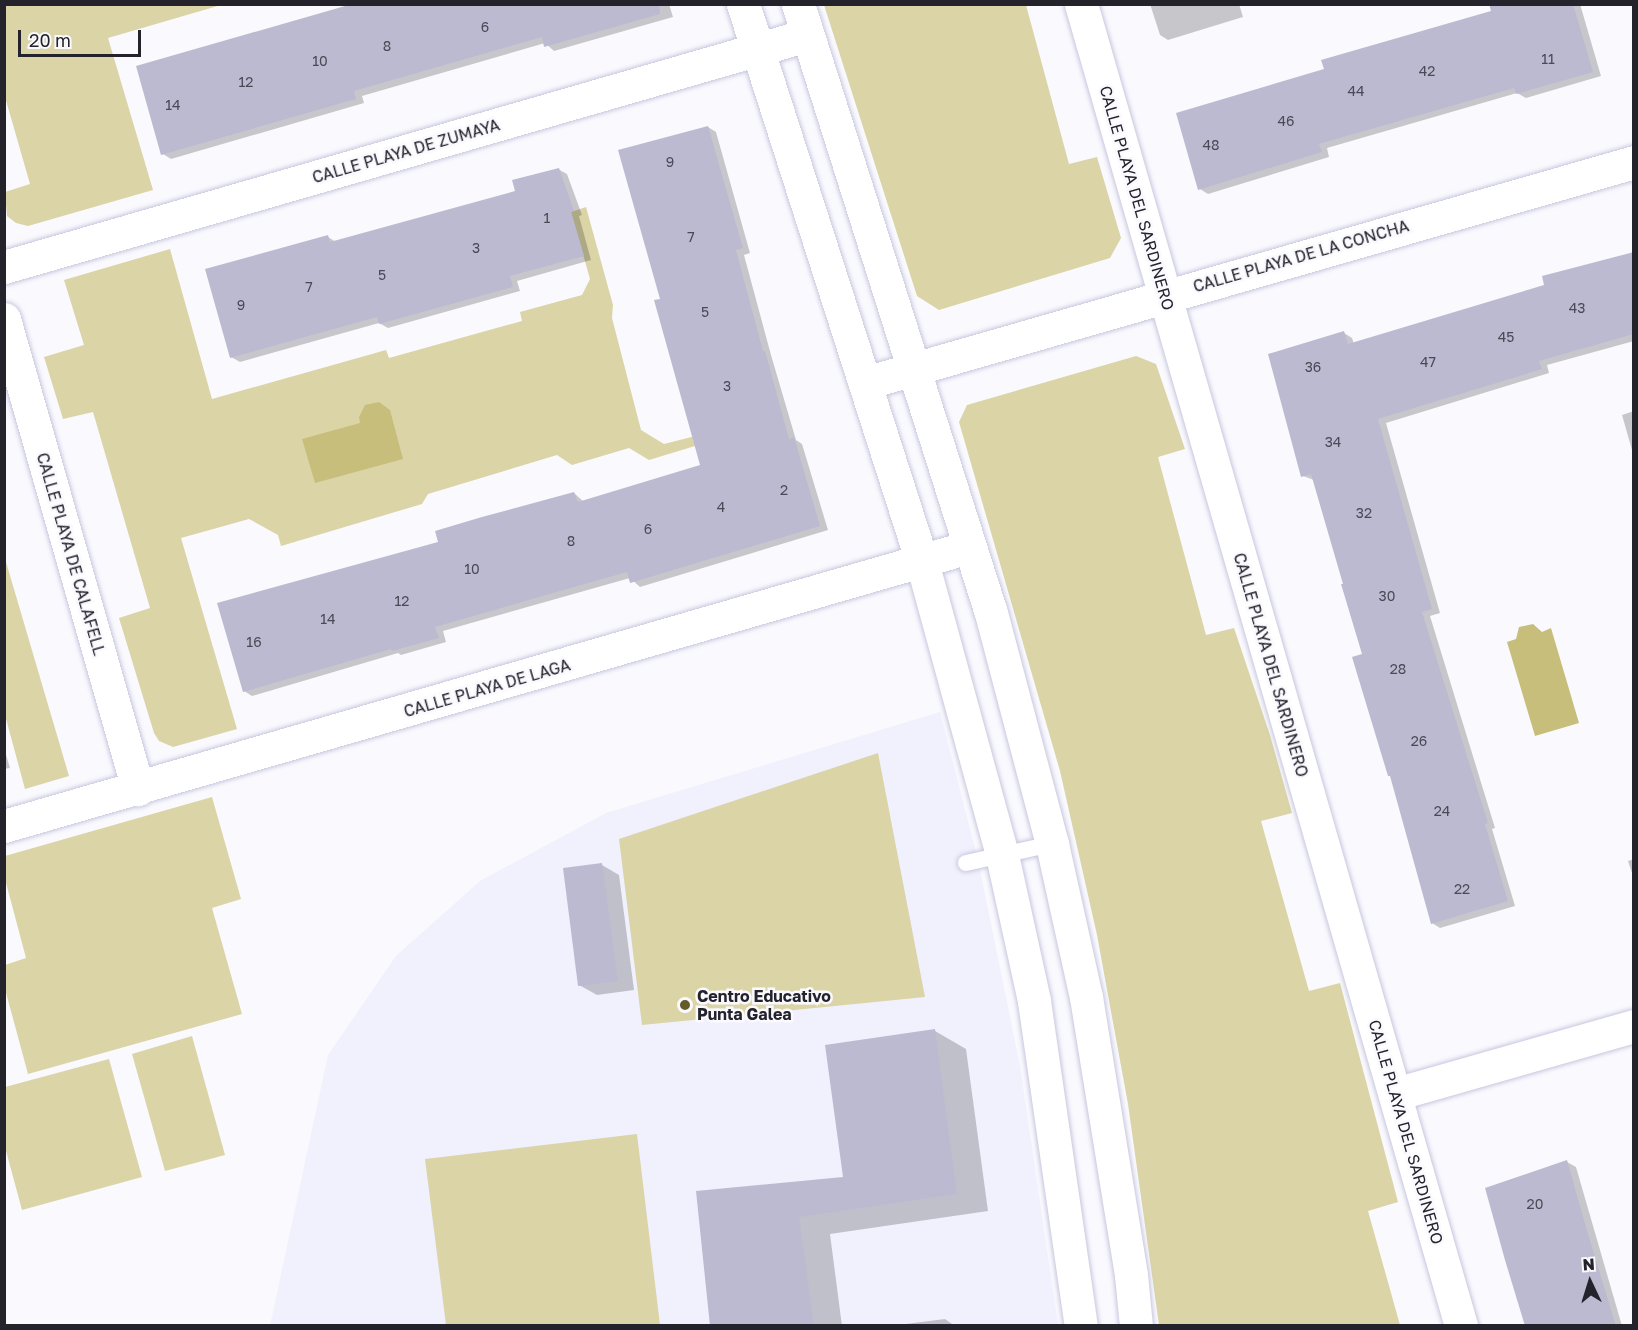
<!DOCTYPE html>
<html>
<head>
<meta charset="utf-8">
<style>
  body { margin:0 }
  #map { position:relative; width:1638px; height:1330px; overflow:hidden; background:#f9f9fe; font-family:"Golos Text",sans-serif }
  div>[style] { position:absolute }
  .built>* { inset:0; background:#f1f0fd }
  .green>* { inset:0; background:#dad4a7 }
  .water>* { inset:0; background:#c8be7b }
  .shadow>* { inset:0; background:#0003 }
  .building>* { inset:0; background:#bbbad1 }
  .roads { filter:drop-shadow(0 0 2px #c8c7de) drop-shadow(0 0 2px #c8c7de) }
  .service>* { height:16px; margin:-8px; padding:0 8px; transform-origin:8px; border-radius:8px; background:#fff }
  .minor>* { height:33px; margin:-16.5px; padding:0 16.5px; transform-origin:16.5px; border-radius:16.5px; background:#fff }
  .dots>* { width:16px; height:16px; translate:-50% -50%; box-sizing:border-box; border:3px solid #f9f9fe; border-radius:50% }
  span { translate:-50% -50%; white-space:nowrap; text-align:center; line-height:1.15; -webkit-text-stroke:5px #f9f9fe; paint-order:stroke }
  .number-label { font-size:14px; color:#4a4955 }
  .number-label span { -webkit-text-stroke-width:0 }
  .street-label { font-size:16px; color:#24232c }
  .poi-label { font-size:16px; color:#24232c; font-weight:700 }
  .left { translate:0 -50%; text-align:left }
  .frame { position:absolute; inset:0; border:6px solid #24232c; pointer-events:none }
  .north { position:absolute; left:1560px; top:1252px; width:60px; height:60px; -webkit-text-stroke:4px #f9f9fe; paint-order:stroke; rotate:356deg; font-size:16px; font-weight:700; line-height:24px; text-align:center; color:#24232c }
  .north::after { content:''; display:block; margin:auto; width:21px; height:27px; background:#24232c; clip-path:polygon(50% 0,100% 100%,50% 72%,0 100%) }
  .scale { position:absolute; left:18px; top:30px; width:123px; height:27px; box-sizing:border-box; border:3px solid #24232c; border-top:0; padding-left:8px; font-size:18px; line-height:21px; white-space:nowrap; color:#24232c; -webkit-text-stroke:4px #f9f9fe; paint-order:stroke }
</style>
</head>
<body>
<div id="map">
  <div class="built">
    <i style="clip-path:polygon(940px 712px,978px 860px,1020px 1066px,1058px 1325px,270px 1326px,328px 1055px,396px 956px,480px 881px,606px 813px)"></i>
  </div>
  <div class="green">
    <i style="clip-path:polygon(5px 4px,221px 5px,108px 38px,153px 190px,28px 226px,16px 223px,7px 216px,5px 192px,30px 184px,5px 97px)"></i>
    <i style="clip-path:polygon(824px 5px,1026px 5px,1069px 164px,1097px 157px,1121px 238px,1110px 258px,939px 310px,917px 296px)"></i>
    <i style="clip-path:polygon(586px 207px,613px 305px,612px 318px,641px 430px,664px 444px,715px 431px,718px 439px,649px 460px,629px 448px,572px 465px,557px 455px,428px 494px,422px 504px,281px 546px,278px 535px,249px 519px,181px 538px,237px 729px,173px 747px,159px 741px,154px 733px,119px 618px,150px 608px,93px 412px,63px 419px,44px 357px,84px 345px,64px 280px,170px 249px,212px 399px,386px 350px,389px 358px,522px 321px,520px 312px,582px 295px,590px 279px,571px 212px)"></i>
    <i style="clip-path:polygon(1136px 356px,1156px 364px,1185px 449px,1158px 457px,1206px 635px,1234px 628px,1270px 735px,1292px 813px,1261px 821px,1309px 991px,1340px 983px,1398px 1202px,1368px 1211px,1400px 1325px,1159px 1325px,1128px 1104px,1097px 935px,1060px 771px,959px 422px,967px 405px)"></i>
    <i style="clip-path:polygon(6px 562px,69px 776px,25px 789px,5px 715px)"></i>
    <i style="clip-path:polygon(878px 753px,925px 997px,642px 1025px,619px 839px)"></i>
    <i style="clip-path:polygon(212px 797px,241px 899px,212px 908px,242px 1014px,28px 1074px,5px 989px,5px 965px,26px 958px,5px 879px,5px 856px)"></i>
    <i style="clip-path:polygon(192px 1036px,225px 1155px,165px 1171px,132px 1054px)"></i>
    <i style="clip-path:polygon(109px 1059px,142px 1177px,22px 1210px,5px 1147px,5px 1087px)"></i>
    <i style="clip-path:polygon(637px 1134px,660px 1325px,446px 1325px,425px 1159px)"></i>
  </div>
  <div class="water">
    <i style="clip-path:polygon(379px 402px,390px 410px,403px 459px,315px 483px,302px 439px,360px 423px,359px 417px,365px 405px)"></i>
    <i style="clip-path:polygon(1533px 624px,1542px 632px,1551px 628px,1579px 723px,1535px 736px,1507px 642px,1516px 639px,1519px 627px)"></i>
  </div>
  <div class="shadow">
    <i style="clip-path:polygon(357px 4px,669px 4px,673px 17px,554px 51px,545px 43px,362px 96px,364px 103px,171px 159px,163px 154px)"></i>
    <i style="clip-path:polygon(1150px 4px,1239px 4px,1243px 17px,1168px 40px,1160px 35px)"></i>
    <i style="clip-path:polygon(1491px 4px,1580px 4px,1601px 76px,1526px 98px,1517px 93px,1327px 148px,1329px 157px,1208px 194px,1200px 189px,1326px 70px,1493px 12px)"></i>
    <i style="clip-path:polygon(708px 127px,716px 132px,750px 253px,744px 255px,771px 355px,796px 440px,802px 444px,828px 530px,640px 587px,630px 578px,443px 631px,446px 642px,401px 655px,398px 653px,252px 696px,244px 691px,440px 543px,574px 493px,584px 502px,702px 466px,662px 300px)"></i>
    <i style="clip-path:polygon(558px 169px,567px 174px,582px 215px,579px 216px,591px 260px,517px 281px,520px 291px,388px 328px,379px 323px,240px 362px,231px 357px,328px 237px,336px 242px,517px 192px)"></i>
    <i style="clip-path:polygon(1634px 253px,1634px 341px,1547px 365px,1549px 373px,1386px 423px,1440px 613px,1430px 616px,1495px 828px,1492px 829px,1515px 906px,1440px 928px,1432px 923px,1364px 655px,1314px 480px,1303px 476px,1344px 333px,1352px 338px,1354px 344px,1546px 286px)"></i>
    <i style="clip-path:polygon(1634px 411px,1634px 457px,1622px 415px)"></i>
    <i style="clip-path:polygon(4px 748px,10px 768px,4px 769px)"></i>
    <i style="clip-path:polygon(1634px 859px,1634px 879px,1628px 861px)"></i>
    <i style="clip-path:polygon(602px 865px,619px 875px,634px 990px,597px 995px,579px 985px)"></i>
    <i style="clip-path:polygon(935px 1031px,966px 1049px,988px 1211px,830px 1234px,842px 1326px,712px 1326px,698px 1192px,844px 1178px)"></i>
    <i style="clip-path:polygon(1567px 1162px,1576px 1167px,1622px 1326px,1527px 1326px)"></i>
    <i style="clip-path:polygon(945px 1319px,955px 1326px,890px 1326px)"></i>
  </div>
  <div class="building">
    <i style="clip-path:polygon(352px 4px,659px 4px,660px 14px,544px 47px,542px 37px,354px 91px,356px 99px,161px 155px,136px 66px)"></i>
    <i style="clip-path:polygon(1489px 4px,1573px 4px,1593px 72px,1516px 94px,1514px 88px,1319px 144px,1322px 152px,1198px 190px,1176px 113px,1324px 69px,1321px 60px,1491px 11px)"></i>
    <i style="clip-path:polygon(708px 126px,743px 248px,736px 250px,763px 351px,765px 351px,789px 439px,794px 437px,820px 526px,630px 583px,627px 572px,553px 593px,435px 627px,439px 638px,392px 651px,391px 649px,243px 692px,217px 603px,438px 542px,435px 531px,482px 517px,574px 492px,578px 502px,700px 465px,654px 300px,660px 299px,618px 150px)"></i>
    <i style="clip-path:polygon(559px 168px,574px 211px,571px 212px,584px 256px,510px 276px,513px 287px,379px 324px,377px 317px,230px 358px,205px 269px,328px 235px,330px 242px,515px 191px,512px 180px)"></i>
    <i style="clip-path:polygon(1634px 252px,1634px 334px,1539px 361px,1542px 369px,1378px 419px,1432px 609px,1422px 612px,1488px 823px,1485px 824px,1508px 901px,1431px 924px,1390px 776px,1388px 776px,1352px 657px,1362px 654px,1341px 584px,1343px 584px,1311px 474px,1301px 477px,1268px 354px,1344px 331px,1348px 344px,1544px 285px,1542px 276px)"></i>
    <i style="clip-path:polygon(602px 863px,618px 981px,578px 986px,563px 868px)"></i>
    <i style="clip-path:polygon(935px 1029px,957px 1194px,799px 1217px,814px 1326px,710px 1326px,696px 1191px,843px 1177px,825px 1045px)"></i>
    <i style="clip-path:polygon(1567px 1160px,1588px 1234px,1616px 1326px,1525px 1326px,1505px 1260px,1485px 1188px)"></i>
  </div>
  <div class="roads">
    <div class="service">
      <i style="left:966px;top:863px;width:88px;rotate:-12.5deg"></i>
    </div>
    <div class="minor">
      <i style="left:743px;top:4px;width:586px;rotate:72.21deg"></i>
      <i style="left:922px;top:562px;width:304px;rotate:74.7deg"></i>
      <i style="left:1002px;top:855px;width:149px;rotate:77.6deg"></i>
      <i style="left:1034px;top:1001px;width:328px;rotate:81.8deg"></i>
      <i style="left:798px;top:4px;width:639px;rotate:72.42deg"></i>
      <i style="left:991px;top:613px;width:239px;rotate:75.2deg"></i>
      <i style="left:1052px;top:844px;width:157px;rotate:77.5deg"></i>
      <i style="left:1086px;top:997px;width:282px;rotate:80.8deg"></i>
      <i style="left:1131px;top:1275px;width:51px;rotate:84.4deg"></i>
      <i style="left:1081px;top:4px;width:1376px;rotate:73.96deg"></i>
      <i style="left:4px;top:267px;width:836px;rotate:-16.11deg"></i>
      <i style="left:4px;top:319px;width:489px;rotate:74.1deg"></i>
      <i style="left:865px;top:383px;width:800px;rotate:-16.03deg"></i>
      <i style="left:4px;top:826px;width:1005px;rotate:-16.13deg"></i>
      <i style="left:1395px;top:1094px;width:248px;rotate:-15.9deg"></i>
    </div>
  </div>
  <div class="dots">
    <i style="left:685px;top:1005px;background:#635b28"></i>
  </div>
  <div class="number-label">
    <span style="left:485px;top:27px">6</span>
    <span style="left:387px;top:46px">8</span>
    <span style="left:1548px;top:59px">11</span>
    <span style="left:320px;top:61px">10</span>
    <span style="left:1427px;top:71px">42</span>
    <span style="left:246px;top:82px">12</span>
    <span style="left:1356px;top:91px">44</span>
    <span style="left:173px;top:105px">14</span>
    <span style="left:1286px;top:121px">46</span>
    <span style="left:1211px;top:145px">48</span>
    <span style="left:670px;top:162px">9</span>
    <span style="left:547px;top:218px">1</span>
    <span style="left:691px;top:237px">7</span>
    <span style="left:476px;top:248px">3</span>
    <span style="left:382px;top:275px">5</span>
    <span style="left:309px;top:287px">7</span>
    <span style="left:241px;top:305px">9</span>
    <span style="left:1577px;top:308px">43</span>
    <span style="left:705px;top:312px">5</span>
    <span style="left:1506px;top:337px">45</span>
    <span style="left:1428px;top:362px">47</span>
    <span style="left:1313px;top:367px">36</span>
    <span style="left:727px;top:386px">3</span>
    <span style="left:1333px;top:442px">34</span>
    <span style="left:784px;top:490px">2</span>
    <span style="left:721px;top:507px">4</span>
    <span style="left:1364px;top:513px">32</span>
    <span style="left:648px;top:529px">6</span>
    <span style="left:571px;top:541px">8</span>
    <span style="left:472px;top:569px">10</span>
    <span style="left:1387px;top:596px">30</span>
    <span style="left:402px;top:601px">12</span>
    <span style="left:328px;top:619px">14</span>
    <span style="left:254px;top:642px">16</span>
    <span style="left:1398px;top:669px">28</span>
    <span style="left:1419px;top:741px">26</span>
    <span style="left:1442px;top:811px">24</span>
    <span style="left:1462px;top:889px">22</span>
    <span style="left:1535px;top:1204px">20</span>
  </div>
  <div class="street-label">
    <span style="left:406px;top:151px;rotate:-16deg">CALLE PLAYA DE ZUMAYA</span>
    <span style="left:1137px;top:198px;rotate:74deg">CALLE PLAYA DEL SARDINERO</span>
    <span style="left:1301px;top:256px;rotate:-16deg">CALLE PLAYA DE LA CONCHA</span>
    <span style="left:71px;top:554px;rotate:74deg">CALLE PLAYA DE CALAFELL</span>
    <span style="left:1271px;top:665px;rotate:74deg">CALLE PLAYA DEL SARDINERO</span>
    <span style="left:487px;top:688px;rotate:-16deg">CALLE PLAYA DE LAGA</span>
    <span style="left:1406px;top:1132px;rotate:74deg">CALLE PLAYA DEL SARDINERO</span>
  </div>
  <div class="poi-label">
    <span class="left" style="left:697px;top:1005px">Centro Educativo<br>Punta Galea</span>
  </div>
  <div class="frame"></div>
  <div class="north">N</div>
  <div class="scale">20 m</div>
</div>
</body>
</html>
